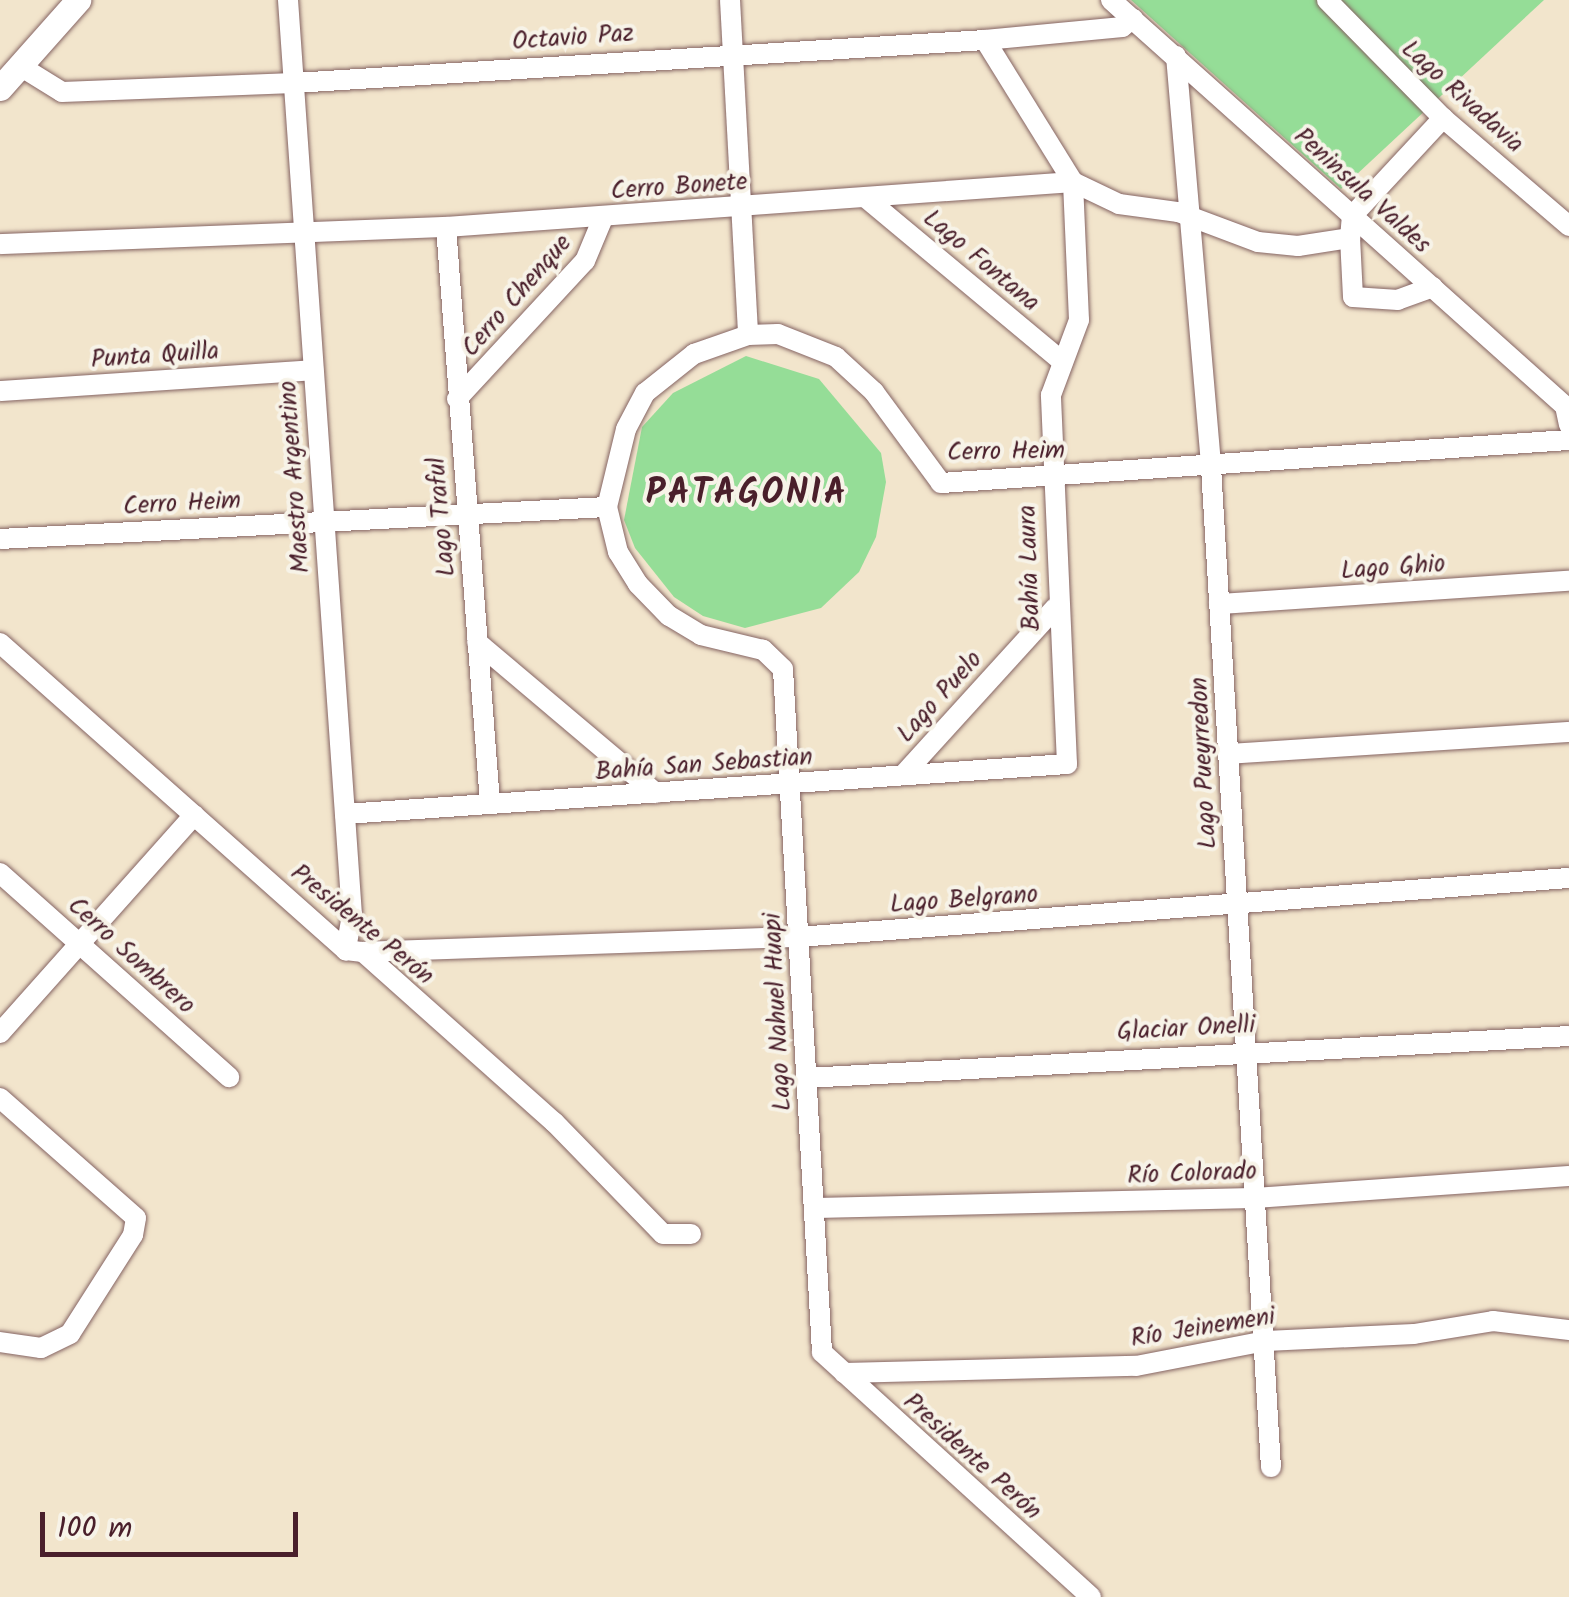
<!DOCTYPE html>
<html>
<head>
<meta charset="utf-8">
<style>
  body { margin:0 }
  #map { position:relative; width:1569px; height:1597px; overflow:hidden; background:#f2e5cc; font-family:Kalam,sans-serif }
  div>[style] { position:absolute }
  .green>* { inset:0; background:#95dd97 }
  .roads { filter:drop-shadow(0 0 2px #856463) drop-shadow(0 0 2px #856463) }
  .minor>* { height:20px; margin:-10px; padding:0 10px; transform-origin:10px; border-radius:10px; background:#fff }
  .tertiary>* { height:25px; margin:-12.5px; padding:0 12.5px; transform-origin:12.5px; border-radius:12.5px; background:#fff }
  span { translate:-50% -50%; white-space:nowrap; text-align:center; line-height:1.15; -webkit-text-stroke:8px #f7f3e8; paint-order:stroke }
  .street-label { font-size:25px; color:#4a1f2b }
  .district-label { font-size:35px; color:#4a1f2b; font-weight:700; letter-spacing:2.5px }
  .scale { position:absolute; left:40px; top:1512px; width:258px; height:45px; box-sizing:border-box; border:5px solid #4a1f2b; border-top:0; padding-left:12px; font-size:30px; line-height:35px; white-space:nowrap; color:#4a1f2b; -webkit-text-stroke:8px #f7f3e8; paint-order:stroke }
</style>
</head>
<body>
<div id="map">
  <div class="green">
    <i style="clip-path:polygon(1131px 0,1544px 0,1341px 189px)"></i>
    <i style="clip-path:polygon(746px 356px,819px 379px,881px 453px,886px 482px,876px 537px,859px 572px,821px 608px,745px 628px,703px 616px,674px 597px,635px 548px,624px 520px,642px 427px,673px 393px)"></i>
  </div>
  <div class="roads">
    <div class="minor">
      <i style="left:288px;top:0;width:917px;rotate:86deg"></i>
      <i style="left:352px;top:915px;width:36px;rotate:100deg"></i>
      <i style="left:730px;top:0;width:335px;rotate:86.9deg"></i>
      <i style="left:1111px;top:0;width:609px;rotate:41.81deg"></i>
      <i style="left:1565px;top:406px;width:19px;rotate:78deg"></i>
      <i style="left:1327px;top:0;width:165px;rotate:45.5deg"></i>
      <i style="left:1443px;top:118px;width:166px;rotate:40.6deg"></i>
      <i style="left:1176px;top:56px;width:412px;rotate:85.1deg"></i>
      <i style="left:1211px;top:467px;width:1002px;rotate:86.57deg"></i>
      <i style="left:20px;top:66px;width:49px;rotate:31.8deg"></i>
      <i style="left:62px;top:92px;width:232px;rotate:-2.2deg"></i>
      <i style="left:294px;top:83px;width:692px;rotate:-3.56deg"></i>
      <i style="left:985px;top:40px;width:138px;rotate:-5.4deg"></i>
      <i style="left:1122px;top:27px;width:14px;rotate:-36deg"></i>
      <i style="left:866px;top:198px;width:256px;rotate:39.8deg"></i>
      <i style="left:446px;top:227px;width:578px;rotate:85.63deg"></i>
      <i style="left:0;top:244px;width:446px;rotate:-2.2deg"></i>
      <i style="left:446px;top:227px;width:629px;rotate:-4.11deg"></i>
      <i style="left:1073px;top:182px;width:51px;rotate:25.6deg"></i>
      <i style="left:1119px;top:204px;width:60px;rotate:7.7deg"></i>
      <i style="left:1178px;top:212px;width:85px;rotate:20.6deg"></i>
      <i style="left:1258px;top:242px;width:40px;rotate:5.7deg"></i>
      <i style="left:1298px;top:246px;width:53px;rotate:-8.7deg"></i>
      <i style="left:1433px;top:287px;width:37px;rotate:160deg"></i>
      <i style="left:1398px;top:300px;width:45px;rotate:-176.2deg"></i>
      <i style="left:1353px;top:297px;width:59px;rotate:-92.9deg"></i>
      <i style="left:1350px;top:238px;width:22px;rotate:-85deg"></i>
      <i style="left:1352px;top:216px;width:134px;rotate:-47.1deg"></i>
      <i style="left:0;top:391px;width:314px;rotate:-3.8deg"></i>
      <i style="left:457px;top:399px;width:188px;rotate:-47.2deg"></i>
      <i style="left:585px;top:261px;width:47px;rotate:-67.3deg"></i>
      <i style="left:0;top:539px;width:608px;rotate:-3.02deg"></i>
      <i style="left:1219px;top:604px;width:351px;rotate:-3.8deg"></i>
      <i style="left:477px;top:642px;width:234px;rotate:40.2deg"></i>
      <i style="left:0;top:643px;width:463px;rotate:41.6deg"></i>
      <i style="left:346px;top:950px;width:17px;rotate:7deg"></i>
      <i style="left:363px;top:952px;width:256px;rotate:41.7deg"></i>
      <i style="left:554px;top:1122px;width:156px;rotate:45.8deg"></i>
      <i style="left:663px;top:1234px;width:28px"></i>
      <i style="left:1228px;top:754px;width:342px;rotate:-3.7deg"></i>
      <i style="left:903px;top:775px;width:226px;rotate:-47.7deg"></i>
      <i style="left:345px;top:814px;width:724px;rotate:-3.96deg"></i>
      <i style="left:1067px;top:764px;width:369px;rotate:-92.5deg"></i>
      <i style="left:1051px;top:395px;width:80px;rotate:-69.5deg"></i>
      <i style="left:1079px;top:320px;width:138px;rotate:-92.5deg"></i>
      <i style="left:1073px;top:182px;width:167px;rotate:-121.8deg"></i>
      <i style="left:0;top:873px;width:307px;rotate:41.7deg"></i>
      <i style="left:363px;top:952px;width:435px;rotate:-2deg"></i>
      <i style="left:798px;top:937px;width:773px;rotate:-4.38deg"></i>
      <i style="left:0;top:1033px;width:292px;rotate:-48.3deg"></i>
      <i style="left:806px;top:1078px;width:764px;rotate:-3.15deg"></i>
      <i style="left:0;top:1098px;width:181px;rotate:41.4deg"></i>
      <i style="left:136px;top:1218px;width:17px;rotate:100deg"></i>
      <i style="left:133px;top:1235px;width:117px;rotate:122.5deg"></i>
      <i style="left:70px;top:1334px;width:32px;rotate:154deg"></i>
      <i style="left:41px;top:1348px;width:41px;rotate:-171.7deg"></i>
      <i style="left:815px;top:1208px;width:439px;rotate:-1.3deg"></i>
      <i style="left:1254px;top:1198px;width:316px;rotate:-4deg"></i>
      <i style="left:844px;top:1373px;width:292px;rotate:-1.4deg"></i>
      <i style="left:1136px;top:1366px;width:132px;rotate:-10.9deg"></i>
      <i style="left:1266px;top:1341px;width:148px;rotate:-2.7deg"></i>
      <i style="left:1414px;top:1334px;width:80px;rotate:-9.3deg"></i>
      <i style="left:1493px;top:1321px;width:77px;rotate:6.8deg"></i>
      <i style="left:1091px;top:1597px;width:364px;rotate:-137.7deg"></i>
      <i style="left:822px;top:1352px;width:684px;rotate:-93.27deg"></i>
      <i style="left:783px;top:669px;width:28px;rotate:-136deg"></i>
      <i style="left:763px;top:650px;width:64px;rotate:-166.4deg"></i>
      <i style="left:701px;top:635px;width:37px;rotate:-149deg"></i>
      <i style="left:669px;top:616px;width:45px;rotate:-134.1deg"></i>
      <i style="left:638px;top:584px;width:38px;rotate:-122deg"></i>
      <i style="left:618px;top:552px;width:46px;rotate:-103.7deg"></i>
      <i style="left:607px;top:507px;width:80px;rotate:-76.3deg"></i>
      <i style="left:626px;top:429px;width:41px;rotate:-62.2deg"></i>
      <i style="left:645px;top:393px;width:63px;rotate:-38.5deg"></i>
      <i style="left:694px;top:354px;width:57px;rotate:-19.4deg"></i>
      <i style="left:748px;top:335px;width:30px;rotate:-2deg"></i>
      <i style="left:778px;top:334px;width:62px;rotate:21.6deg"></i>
      <i style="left:836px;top:357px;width:52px;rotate:42.6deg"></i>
      <i style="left:874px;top:392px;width:113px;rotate:53.6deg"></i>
      <i style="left:941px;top:483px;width:629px;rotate:-3.92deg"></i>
    </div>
    <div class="tertiary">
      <i style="left:0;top:88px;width:118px;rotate:-48.4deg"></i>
    </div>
  </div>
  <div class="street-label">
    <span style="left:573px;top:38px;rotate:-4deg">Octavio Paz</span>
    <span style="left:1462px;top:97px;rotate:42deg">Lago Rivadavia</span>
    <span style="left:679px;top:187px;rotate:-4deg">Cerro Bonete</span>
    <span style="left:1362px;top:191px;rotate:42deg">Peninsula Valdes</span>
    <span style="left:981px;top:261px;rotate:40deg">Lago Fontana</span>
    <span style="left:517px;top:296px;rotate:-49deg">Cerro Chenque</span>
    <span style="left:155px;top:356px;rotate:-4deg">Punta Quilla</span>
    <span style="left:1006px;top:452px;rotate:-1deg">Cerro Heim</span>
    <span style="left:295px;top:477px;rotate:-94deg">Maestro Argentino</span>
    <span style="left:182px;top:504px;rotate:-3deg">Cerro Heim</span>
    <span style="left:442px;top:517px;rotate:-95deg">Lago Traful</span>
    <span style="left:1030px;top:568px;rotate:-92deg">Bahía Laura</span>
    <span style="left:1393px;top:568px;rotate:-4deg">Lago Ghio</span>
    <span style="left:940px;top:697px;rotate:-48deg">Lago Puelo</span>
    <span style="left:1204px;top:763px;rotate:-93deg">Lago Pueyrredon</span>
    <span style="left:704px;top:765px;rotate:-4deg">Bahía San Sebastian</span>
    <span style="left:964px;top:900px;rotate:-4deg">Lago Belgrano</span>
    <span style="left:362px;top:925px;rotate:39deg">Presidente Perón</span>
    <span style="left:131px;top:956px;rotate:42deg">Cerro Sombrero</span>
    <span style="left:778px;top:1012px;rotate:-93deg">Lago Nahuel Huapi</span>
    <span style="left:1186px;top:1029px;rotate:-3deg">Glaciar Onelli</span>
    <span style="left:1192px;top:1174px;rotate:-2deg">Río Colorado</span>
    <span style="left:1203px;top:1328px;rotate:-9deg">Río Jeinemeni</span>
    <span style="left:972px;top:1457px;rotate:42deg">Presidente Perón</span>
  </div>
  <div class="district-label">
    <span style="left:747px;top:494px">PATAGONIA</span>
  </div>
  <div class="scale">100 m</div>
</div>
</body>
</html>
